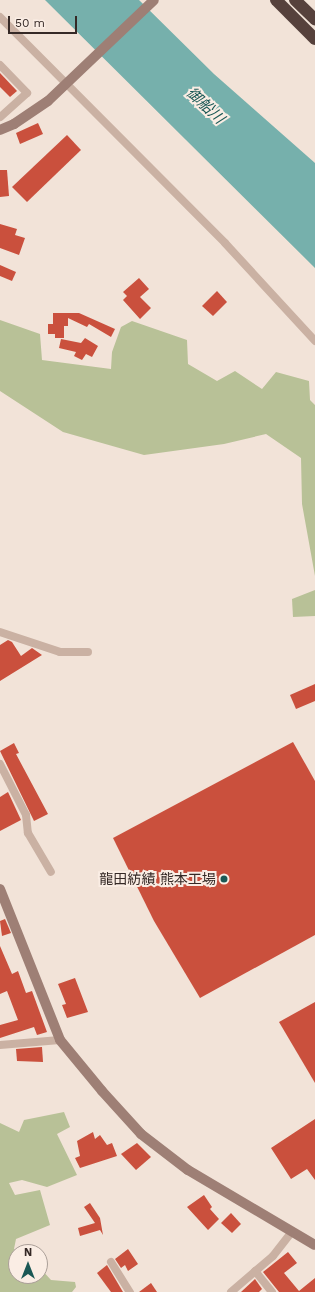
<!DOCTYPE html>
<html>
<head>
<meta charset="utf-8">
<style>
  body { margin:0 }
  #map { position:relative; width:315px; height:1292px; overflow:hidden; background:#f2e3d8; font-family:"Work Sans","Noto Sans JP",sans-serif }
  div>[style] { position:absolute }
  .green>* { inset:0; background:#b8c197 }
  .water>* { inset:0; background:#76b0ac }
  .building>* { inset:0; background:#ca503d }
  .street>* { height:8px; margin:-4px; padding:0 4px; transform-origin:4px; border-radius:4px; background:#cab1a3 }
  .secondary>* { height:10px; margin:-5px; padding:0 5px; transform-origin:5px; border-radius:5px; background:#9e7f75 }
  .highway>* { height:12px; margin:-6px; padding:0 6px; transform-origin:6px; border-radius:6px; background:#56413c }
  .dots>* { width:11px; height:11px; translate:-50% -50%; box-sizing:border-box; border:2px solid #faede4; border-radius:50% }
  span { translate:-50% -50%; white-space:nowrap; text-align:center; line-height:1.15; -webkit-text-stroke:4px #faede4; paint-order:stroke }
  .poi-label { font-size:14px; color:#352926 }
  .right { translate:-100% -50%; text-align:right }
  .water-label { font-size:15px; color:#1a5855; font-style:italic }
  .north { position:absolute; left:8px; top:1244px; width:40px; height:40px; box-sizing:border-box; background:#faede4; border:1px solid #ab9f98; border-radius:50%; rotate:0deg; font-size:11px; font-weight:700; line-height:16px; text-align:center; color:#352926 }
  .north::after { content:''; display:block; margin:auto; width:14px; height:18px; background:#1a5855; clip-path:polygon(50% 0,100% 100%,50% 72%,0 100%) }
  .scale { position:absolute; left:8px; top:16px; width:69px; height:18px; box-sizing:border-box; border:2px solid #352926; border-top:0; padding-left:5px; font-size:12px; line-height:14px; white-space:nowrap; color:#352926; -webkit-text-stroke:3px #faede4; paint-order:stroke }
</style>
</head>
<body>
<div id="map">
  <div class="green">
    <i style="clip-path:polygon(0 320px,40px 334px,42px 360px,111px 369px,112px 352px,121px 327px,132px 321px,187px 340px,188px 364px,217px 381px,235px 371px,262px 389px,276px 372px,309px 381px,310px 400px,315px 405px,315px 576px,302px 504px,301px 458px,266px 434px,224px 444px,144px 455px,63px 432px,0 391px)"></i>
    <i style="clip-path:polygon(315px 590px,315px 616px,293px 617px,292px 599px)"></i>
    <i style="clip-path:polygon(64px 1112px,70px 1127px,57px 1134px,77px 1175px,47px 1187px,22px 1180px,9px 1183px,15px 1195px,40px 1190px,50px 1225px,16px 1239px,14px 1249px,19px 1252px,16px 1252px,16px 1276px,40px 1276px,40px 1268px,51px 1280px,75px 1282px,76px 1287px,72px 1292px,0 1292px,0 1123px,19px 1132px,24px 1120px)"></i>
  </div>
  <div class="water">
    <i style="clip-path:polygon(45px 0,139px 0,214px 74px,315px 163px,315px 268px)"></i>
  </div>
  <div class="building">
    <i style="clip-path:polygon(0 73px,17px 91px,10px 97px,0 87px)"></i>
    <i style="clip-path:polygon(38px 123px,43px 134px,20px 144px,16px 133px)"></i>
    <i style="clip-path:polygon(67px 135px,81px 150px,27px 202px,12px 187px)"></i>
    <i style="clip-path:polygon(0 170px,7px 170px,9px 196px,0 197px)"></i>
    <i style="clip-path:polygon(0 224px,17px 229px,15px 235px,25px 238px,19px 255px,0 248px)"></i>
    <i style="clip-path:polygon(0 265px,16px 272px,12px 281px,0 276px)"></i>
    <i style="clip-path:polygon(139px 278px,149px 289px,140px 297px,151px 308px,140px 319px,123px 300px,127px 296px,123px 292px)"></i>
    <i style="clip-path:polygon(217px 291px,227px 302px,213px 316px,202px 306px)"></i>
    <i style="clip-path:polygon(53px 313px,79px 313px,115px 329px,111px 337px,89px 324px,87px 327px,68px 318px,68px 326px,64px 326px,64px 338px,55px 338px,55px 334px,48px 334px,48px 324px,53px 324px)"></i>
    <i style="clip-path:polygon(85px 338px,98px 346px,92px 357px,86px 354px,82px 360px,74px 356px,76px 352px,59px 348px,61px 339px,81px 343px)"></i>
    <i style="clip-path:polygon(8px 640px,12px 642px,21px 656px,32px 648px,42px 655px,0 681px,0 645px)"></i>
    <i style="clip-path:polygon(315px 684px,315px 701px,296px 709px,290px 695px)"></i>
    <i style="clip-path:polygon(293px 742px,315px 781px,315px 935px,200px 998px,154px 921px,113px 838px)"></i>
    <i style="clip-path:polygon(14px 743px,19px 753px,16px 754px,48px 814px,34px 821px,0 751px)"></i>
    <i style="clip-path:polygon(8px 792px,21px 820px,0 831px,0 797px)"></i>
    <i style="clip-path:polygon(5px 919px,11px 933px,2px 936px,0 921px)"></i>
    <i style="clip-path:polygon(0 946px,12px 974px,18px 971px,26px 993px,32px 991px,47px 1032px,37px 1035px,34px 1027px,0 1038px,0 1025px,18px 1020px,7px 991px,0 994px)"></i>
    <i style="clip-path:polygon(75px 978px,88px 1012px,67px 1018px,62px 1005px,66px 1004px,58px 984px)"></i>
    <i style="clip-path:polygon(315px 1002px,315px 1083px,279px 1022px)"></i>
    <i style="clip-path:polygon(42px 1047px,43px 1062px,17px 1061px,16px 1049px)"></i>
    <i style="clip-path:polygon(315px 1119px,315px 1180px,307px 1169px,291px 1179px,271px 1148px)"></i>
    <i style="clip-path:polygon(93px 1132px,95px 1139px,100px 1135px,107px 1145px,112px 1143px,117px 1156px,80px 1168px,75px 1158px,80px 1156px,77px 1141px)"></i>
    <i style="clip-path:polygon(137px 1143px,151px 1157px,136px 1170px,121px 1154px)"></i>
    <i style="clip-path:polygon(204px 1195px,212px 1207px,210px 1209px,219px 1219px,208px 1230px,187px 1207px)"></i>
    <i style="clip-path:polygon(90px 1203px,100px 1218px,103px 1235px,100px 1230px,80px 1236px,78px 1228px,95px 1223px,84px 1207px)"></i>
    <i style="clip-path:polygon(231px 1213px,241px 1224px,232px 1233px,221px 1223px)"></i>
    <i style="clip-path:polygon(128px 1249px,138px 1264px,128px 1271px,125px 1265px,121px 1268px,115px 1259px)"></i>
    <i style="clip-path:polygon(288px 1252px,297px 1263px,284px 1273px,299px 1291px,315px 1278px,315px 1292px,279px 1292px,263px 1272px)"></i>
    <i style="clip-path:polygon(107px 1265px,123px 1292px,111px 1292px,97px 1273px)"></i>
    <i style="clip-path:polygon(255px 1279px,262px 1289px,259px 1292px,241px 1292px)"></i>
    <i style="clip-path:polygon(151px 1283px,157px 1292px,139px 1292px)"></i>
  </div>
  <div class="street">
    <i style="left:0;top:17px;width:319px;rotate:45.1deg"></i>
    <i style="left:225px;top:243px;width:133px;rotate:47.4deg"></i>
    <i style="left:0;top:65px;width:39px;rotate:46deg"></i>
    <i style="left:27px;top:93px;width:36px;rotate:138deg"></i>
    <i style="left:0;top:632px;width:63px;rotate:18.4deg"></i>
    <i style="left:60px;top:652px;width:28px"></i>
    <i style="left:0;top:764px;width:57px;rotate:63deg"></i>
    <i style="left:26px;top:815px;width:18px;rotate:84deg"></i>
    <i style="left:28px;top:833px;width:45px;rotate:59.5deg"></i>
    <i style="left:0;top:1045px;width:60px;rotate:-4.8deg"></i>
    <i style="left:111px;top:1262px;width:36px;rotate:58deg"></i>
    <i style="left:255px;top:1271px;width:27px;rotate:51deg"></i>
    <i style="left:231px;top:1292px;width:55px;rotate:-40.6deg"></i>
    <i style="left:273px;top:1256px;width:31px;rotate:-52deg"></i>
  </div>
  <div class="secondary">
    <i style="left:0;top:130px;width:15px;rotate:-23deg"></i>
    <i style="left:14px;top:124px;width:41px;rotate:-34.1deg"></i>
    <i style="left:48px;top:101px;width:146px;rotate:-43.6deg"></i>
    <i style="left:0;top:889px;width:162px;rotate:68.3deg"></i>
    <i style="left:60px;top:1040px;width:66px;rotate:50.5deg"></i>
    <i style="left:102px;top:1091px;width:58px;rotate:47.8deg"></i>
    <i style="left:141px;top:1134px;width:59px;rotate:37.5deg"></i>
    <i style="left:188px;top:1170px;width:147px;rotate:30.6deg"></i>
  </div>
  <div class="highway">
    <i style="left:276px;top:0;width:55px;rotate:45deg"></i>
    <i style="left:295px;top:0;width:28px;rotate:44deg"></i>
  </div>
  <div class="dots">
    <i style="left:224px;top:879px;background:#1a5855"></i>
  </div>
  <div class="poi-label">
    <span class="right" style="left:216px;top:879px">龍田紡績 熊本工場</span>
  </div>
  <div class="water-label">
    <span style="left:205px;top:106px;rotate:43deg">御船川</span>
  </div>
  <div class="north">N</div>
  <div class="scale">50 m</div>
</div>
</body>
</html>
